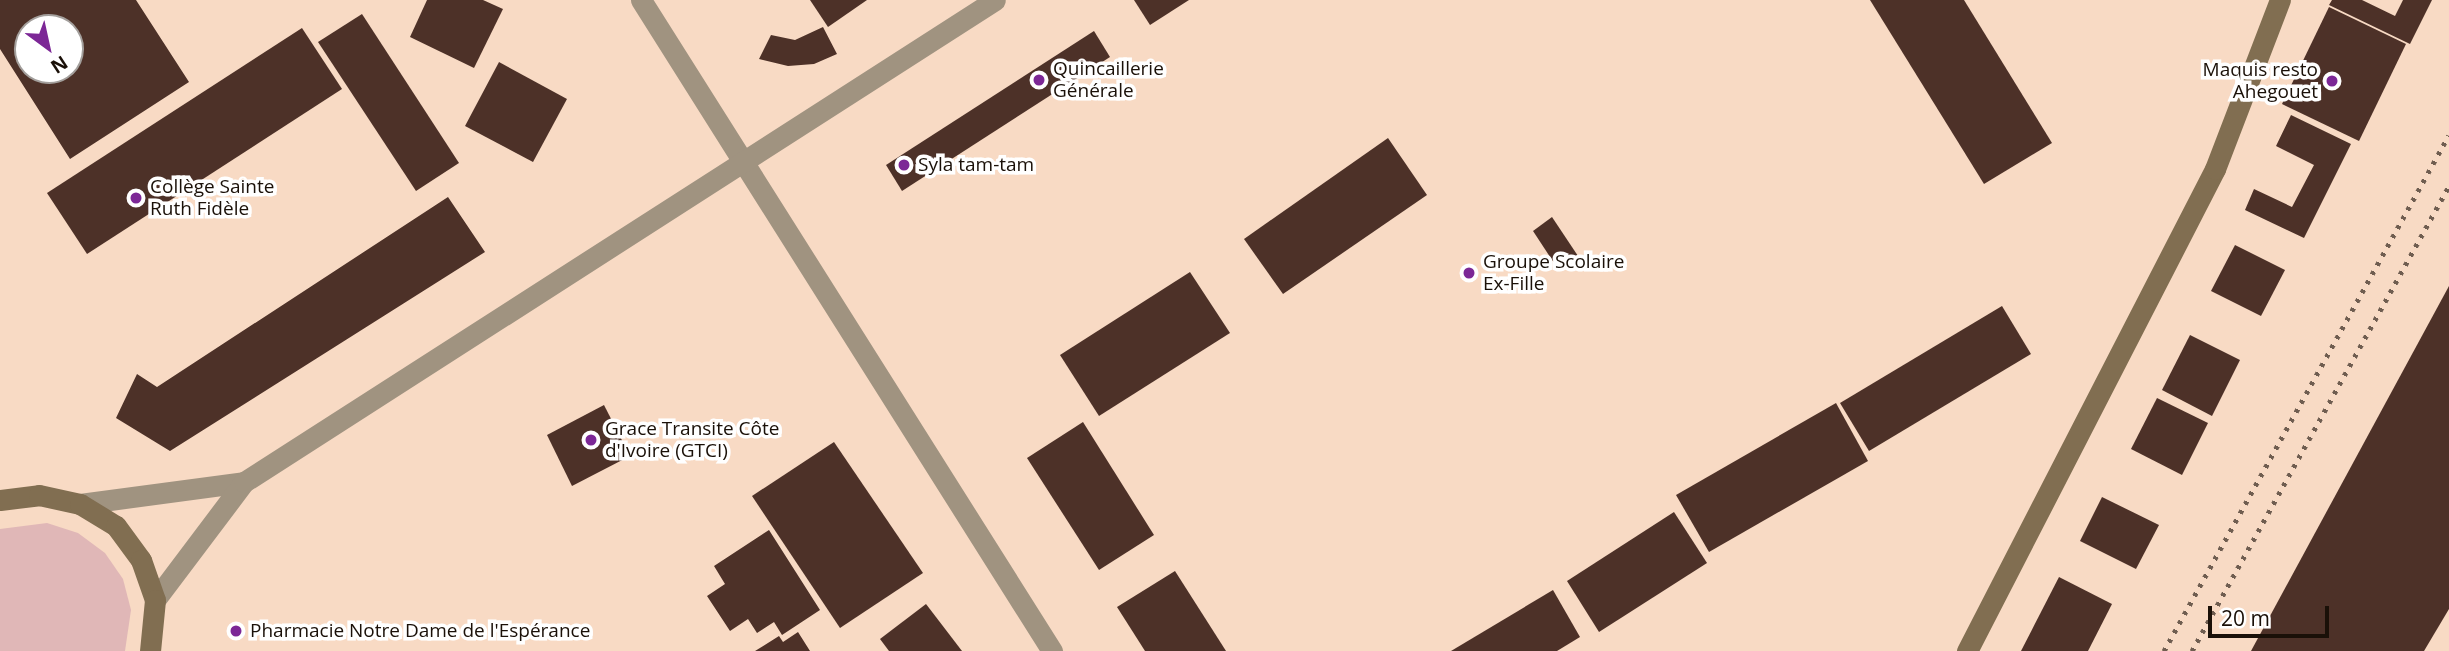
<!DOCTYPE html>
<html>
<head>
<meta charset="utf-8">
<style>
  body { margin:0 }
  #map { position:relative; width:2449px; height:651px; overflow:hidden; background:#f8dac4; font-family:"Open Sans",sans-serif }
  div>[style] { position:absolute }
  .green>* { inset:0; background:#e0b7b7 }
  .building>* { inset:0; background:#4d3128 }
  .street>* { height:21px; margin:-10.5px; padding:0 10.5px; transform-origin:10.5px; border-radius:10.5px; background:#a09380 }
  .secondary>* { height:21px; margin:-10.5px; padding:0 10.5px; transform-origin:10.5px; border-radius:10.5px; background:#816e51 }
  .rail>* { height:5px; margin-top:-2.5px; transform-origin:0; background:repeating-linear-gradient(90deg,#6f5d50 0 3.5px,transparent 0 10.5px) }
  .dots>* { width:19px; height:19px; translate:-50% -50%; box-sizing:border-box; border:4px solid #fff; border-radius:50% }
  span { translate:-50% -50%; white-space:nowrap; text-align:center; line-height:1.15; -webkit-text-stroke:7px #fff; paint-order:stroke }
  .poi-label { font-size:19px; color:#1a1008 }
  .left { translate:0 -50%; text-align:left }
  .right { translate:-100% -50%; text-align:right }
  .north { position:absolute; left:14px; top:14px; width:70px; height:70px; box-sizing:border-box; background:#fff; border:2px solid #a39f9c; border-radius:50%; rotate:147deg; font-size:19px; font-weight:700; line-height:28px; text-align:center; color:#1a1008 }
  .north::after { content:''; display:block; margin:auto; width:24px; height:32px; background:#7c2796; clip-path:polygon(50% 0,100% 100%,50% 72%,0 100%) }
  .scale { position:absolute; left:2208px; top:606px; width:121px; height:32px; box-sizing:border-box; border:4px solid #1a1008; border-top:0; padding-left:9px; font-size:21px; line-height:24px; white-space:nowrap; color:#1a1008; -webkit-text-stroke:5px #fff; paint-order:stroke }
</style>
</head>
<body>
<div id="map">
  <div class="green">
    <i style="clip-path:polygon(47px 523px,78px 533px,105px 553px,123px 579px,131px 610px,125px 651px,0 651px,0 529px)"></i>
  </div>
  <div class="building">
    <i style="clip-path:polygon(evenodd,0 0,136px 0,189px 82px,70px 159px,0 49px,0 0,28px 28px,70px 28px,70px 70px,28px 70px,28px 28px)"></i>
    <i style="clip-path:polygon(427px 0,483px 0,503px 9px,474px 68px,410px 37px)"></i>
    <i style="clip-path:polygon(810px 0,867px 0,828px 27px)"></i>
    <i style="clip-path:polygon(1134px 0,1189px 0,1150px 25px)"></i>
    <i style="clip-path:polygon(1870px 0,1964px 0,2052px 143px,1984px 184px)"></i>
    <i style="clip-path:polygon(2332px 0,2362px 0,2395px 16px,2403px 0,2432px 0,2410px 44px,2329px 5px)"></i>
    <i style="clip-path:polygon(2329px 7px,2406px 44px,2359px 141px,2282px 104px)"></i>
    <i style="clip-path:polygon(362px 14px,459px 163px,416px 191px,318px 42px)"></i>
    <i style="clip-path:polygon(823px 27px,837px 54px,814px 64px,788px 66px,759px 59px,771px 35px,795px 40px)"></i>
    <i style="clip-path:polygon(302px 28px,342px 89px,87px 254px,47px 193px)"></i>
    <i style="clip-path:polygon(1094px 31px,1110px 57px,902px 191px,886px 165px)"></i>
    <i style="clip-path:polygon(499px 62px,567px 99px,533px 162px,465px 126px)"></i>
    <i style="clip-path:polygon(2291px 115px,2351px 144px,2304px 238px,2245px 210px,2254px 189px,2292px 207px,2314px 165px,2276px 146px)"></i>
    <i style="clip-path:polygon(1388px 138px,1427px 195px,1283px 294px,1244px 239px)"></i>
    <i style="clip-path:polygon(448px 197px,485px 252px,170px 451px,116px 418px,137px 374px,157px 387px)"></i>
    <i style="clip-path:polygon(1552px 217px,1578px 256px,1558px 269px,1533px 231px)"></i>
    <i style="clip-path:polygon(2235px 245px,2285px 270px,2261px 316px,2211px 291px)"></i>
    <i style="clip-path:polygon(1190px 272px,1230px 333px,1099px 416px,1060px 355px)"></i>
    <i style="clip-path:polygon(2449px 286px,2449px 609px,2424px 651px,2251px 651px)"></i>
    <i style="clip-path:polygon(2002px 306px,2031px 354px,1869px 451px,1840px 403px)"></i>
    <i style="clip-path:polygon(2190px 335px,2240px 360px,2212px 416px,2162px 390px)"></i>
    <i style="clip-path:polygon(2157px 398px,2208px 423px,2182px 475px,2131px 449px)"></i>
    <i style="clip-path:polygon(1836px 403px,1868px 461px,1709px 552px,1676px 495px)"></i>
    <i style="clip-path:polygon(604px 405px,630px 456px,572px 486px,547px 435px)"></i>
    <i style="clip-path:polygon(1083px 422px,1154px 535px,1099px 570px,1027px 458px)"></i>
    <i style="clip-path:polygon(834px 442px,923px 573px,840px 628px,752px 496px)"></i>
    <i style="clip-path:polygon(2102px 497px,2159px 525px,2136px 569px,2080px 541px)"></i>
    <i style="clip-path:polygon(1674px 512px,1707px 563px,1599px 632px,1567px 581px)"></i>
    <i style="clip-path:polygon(769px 530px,820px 610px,782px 635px,774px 622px,757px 633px,748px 619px,730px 631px,707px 596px,725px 584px,714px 566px)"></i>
    <i style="clip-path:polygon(1175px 571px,1226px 651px,1145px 651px,1117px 607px)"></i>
    <i style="clip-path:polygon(2059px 577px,2112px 604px,2088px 651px,2021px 651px)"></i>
    <i style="clip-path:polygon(1553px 590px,1580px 637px,1557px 651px,1451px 651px)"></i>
    <i style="clip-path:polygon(926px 604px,962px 651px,889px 651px,880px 639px)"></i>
    <i style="clip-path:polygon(798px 632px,810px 651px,755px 651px,779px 636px,783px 642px)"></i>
  </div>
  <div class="street">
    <i style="left:641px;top:0;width:770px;rotate:57.73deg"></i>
    <i style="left:80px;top:504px;width:165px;rotate:-7.6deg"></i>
    <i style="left:155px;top:600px;width:148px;rotate:-53deg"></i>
    <i style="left:244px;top:482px;width:892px;rotate:-32.69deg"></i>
  </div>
  <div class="secondary">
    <i style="left:0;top:500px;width:39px;rotate:-7deg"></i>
    <i style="left:39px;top:495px;width:42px;rotate:12.4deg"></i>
    <i style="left:80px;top:504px;width:42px;rotate:31.4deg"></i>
    <i style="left:116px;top:526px;width:42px;rotate:53.7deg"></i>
    <i style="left:141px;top:560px;width:42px;rotate:70.7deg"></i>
    <i style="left:155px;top:600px;width:51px;rotate:95.6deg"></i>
    <i style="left:1967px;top:651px;width:542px;rotate:-62.77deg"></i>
    <i style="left:2215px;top:169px;width:181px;rotate:-69deg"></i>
  </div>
  <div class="rail">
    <i style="left:2164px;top:651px;width:589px;rotate:-61.09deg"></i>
    <i style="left:2192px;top:651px;width:531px;rotate:-61.07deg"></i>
  </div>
  <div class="dots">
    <i style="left:1039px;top:80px;background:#7c2796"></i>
    <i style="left:2332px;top:81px;background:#7c2796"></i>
    <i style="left:904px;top:165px;background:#7c2796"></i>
    <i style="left:136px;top:198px;background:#7c2796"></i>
    <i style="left:1469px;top:273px;background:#7c2796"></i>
    <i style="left:591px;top:440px;background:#7c2796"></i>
    <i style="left:236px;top:631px;background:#7c2796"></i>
  </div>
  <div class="poi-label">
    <span class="left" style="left:1053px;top:80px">Quincaillerie<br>Générale</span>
    <span class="right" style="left:2318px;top:81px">Maquis resto<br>Ahegouet</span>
    <span class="left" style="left:918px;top:165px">Syla tam-tam</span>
    <span class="left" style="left:150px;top:198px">Collège Sainte<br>Ruth Fidèle</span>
    <span class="left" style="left:1483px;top:273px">Groupe Scolaire<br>Ex-Fille</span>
    <span class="left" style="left:605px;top:440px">Grace Transite Côte<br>d'Ivoire (GTCI)</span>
    <span class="left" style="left:250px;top:631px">Pharmacie Notre Dame de l'Espérance</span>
  </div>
  <div class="north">N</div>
  <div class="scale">20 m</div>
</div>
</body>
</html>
